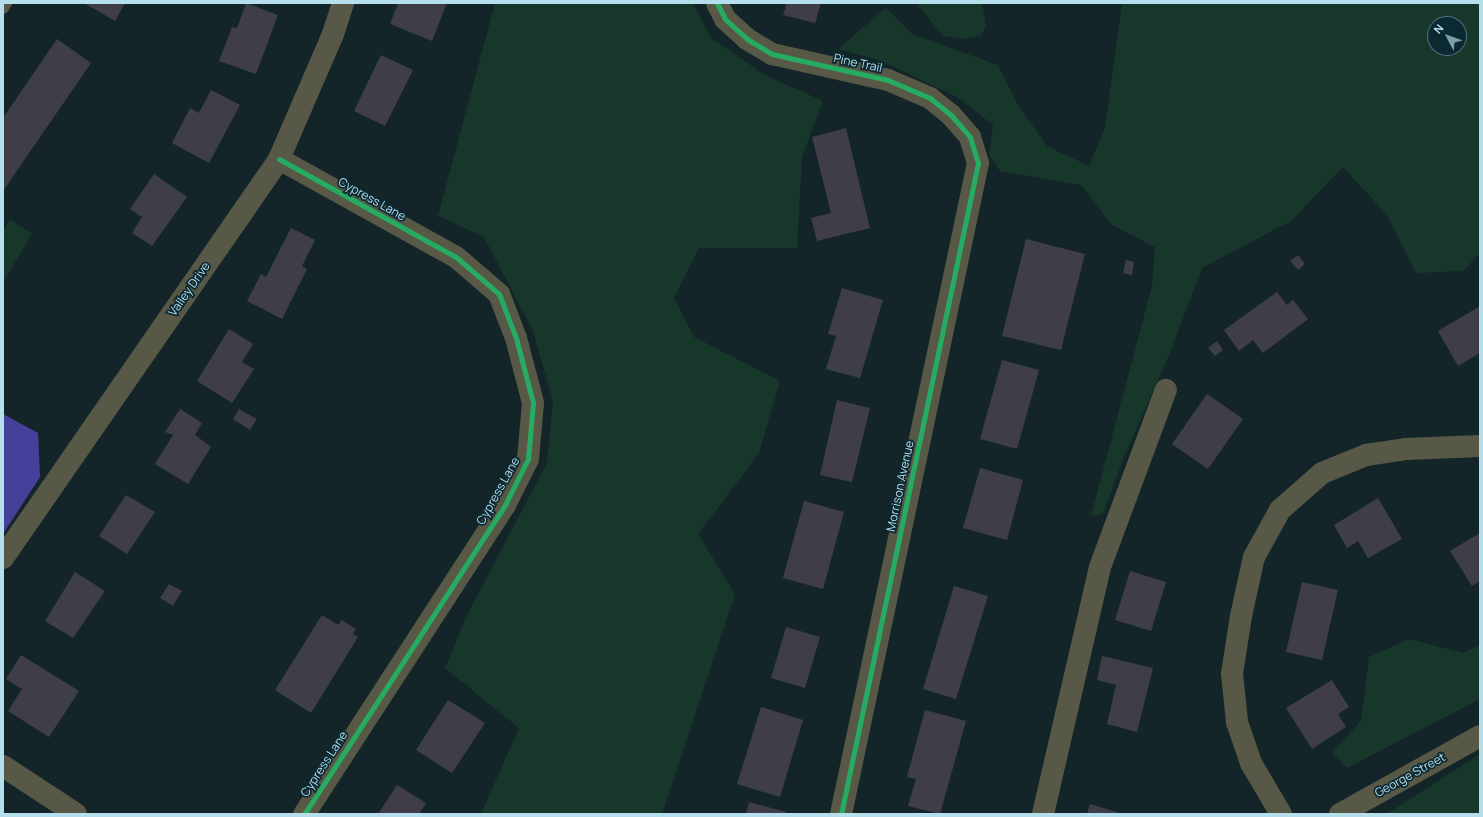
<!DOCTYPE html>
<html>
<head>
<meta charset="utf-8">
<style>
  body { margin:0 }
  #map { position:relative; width:1483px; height:817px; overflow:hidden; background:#14252a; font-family:Manrope,sans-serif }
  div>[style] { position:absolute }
  .green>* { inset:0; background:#17372a }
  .water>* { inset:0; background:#46409a }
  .building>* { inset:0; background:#3f3e48 }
  .lane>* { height:12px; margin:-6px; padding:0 6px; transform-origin:6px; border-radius:6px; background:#575946 }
  .street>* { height:22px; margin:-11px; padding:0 11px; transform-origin:11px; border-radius:11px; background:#575946 }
  .cycleway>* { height:5px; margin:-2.5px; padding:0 2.5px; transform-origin:2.5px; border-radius:2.5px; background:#26ab63 }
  span { translate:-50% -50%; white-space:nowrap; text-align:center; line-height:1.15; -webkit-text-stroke:3.5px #0c2932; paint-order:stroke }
  .street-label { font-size:12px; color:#b6dfee }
  .frame { position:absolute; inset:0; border:4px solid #b6dfee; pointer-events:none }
  .north { position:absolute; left:1427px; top:16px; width:40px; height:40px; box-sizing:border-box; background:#0c2932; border:1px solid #50727d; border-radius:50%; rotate:311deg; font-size:11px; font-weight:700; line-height:16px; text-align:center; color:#b6dfee }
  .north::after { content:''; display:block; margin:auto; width:14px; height:18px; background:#7d9ea9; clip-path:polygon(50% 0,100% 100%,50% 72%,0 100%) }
</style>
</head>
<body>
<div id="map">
  <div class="green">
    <i style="clip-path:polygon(495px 3px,693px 3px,711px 38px,765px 75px,823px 101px,802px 157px,797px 248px,699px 248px,674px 298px,694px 337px,780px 381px,759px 453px,698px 534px,735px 594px,662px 814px,481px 814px,519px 728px,445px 668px,468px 613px,547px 463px,553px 401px,533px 331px,484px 237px,438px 216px)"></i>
    <i style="clip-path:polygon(916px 3px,982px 3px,986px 25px,982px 35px,964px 39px,943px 36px)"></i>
    <i style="clip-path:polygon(evenodd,1122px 3px,1480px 3px,1480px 253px,1463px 271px,1416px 273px,1387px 215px,1343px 167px,1291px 221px,1202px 268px,1170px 353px,1124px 457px,1103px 514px,1091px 516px,1152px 286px,1155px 247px,1112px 225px,1081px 185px,1000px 171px,989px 155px,993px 125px,957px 97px,881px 61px,838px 49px,886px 8px,912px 34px,998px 65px,1018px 105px,1047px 146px,1089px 166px,1105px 127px,1122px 3px,1435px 24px,1459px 24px,1459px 48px,1435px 48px,1435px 24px)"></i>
    <i style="clip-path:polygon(10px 219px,32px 234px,3px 282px,3px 231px)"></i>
    <i style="clip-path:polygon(1409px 639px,1463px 653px,1480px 645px,1480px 699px,1347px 768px,1332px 753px,1361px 721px,1369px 657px)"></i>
    <i style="clip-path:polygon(1480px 754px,1480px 814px,1387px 814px)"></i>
  </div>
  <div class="water">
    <i style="clip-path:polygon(3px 414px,38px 433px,40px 477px,3px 534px)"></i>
  </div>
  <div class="building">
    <i style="clip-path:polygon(84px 3px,125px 3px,115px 21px)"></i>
    <i style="clip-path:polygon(246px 3px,278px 15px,256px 74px,219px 61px,232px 27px,237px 28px)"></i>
    <i style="clip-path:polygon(398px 3px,447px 3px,432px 41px,390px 24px)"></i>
    <i style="clip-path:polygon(787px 3px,821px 3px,815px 23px,783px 15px)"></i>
    <i style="clip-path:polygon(57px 39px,91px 63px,3px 191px,3px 118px)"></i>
    <i style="clip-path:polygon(381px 55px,413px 70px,385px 126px,354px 111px)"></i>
    <i style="clip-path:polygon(211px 90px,240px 105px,209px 163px,172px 143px,190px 108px,199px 113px)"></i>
    <i style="clip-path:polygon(846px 128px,870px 228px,817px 241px,811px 218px,831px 213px,812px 137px)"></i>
    <i style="clip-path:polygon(154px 174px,187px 197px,152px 246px,132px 233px,142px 217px,130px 209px)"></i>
    <i style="clip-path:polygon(291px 228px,315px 240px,302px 266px,307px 269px,282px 319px,247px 301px,261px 274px,266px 277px)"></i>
    <i style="clip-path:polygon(1026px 239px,1085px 254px,1061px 350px,1002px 336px)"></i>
    <i style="clip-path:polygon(1298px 255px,1305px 264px,1298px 270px,1290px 261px)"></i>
    <i style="clip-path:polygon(1126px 260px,1134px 262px,1132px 275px,1123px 273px)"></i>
    <i style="clip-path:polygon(842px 288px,883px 300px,860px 378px,826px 369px,836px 336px,828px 334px)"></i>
    <i style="clip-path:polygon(1277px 292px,1287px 305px,1293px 300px,1308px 319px,1263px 353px,1253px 340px,1239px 351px,1224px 330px)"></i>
    <i style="clip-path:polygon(1480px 306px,1480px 353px,1458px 366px,1438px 331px)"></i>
    <i style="clip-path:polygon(229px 329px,253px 344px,242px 362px,254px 369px,232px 403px,197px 381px)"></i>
    <i style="clip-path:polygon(1217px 341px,1223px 350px,1215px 356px,1208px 348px)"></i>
    <i style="clip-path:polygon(1002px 360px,1039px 370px,1017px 449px,980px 439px)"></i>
    <i style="clip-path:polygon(1207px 394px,1243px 419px,1208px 469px,1172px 444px)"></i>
    <i style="clip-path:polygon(837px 400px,870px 408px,852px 482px,820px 475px)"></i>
    <i style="clip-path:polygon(180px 409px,202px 423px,195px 435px,211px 447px,188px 484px,155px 464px,173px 435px,165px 432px)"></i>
    <i style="clip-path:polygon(239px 409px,257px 419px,250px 430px,233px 419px)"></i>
    <i style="clip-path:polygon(980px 468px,1023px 480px,1007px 540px,963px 528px)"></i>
    <i style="clip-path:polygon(126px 495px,155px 512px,127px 554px,99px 536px)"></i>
    <i style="clip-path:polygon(1378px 498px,1402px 539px,1368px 558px,1358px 541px,1347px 548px,1334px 525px)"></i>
    <i style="clip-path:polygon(804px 501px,844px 512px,823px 589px,783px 578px)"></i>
    <i style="clip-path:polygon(1480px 533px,1480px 581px,1472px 586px,1450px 551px)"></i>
    <i style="clip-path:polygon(1130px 571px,1166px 582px,1151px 631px,1115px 620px)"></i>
    <i style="clip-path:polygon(75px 572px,105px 591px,73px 638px,45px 621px)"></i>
    <i style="clip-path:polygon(1302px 582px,1338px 590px,1322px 660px,1286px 652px)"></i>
    <i style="clip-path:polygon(169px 584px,182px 591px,173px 606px,160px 598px)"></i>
    <i style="clip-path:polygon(954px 586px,988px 596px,956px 699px,923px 689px)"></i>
    <i style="clip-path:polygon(322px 615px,338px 625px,342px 620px,356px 629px,353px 634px,358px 637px,311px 713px,275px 690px)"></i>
    <i style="clip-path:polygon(786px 627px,820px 637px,805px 688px,771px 678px)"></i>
    <i style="clip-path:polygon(21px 655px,79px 691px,49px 737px,8px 711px,22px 689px,6px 679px)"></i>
    <i style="clip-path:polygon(1102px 656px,1153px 668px,1137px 732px,1107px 724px,1116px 685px,1097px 680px)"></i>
    <i style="clip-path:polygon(1332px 680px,1349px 707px,1338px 714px,1346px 727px,1312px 749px,1286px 708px)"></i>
    <i style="clip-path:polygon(448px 700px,485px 723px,452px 773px,416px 750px)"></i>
    <i style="clip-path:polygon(761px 707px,803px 720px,780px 797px,737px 784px)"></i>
    <i style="clip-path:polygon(925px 710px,966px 721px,940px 814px,908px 806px,916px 779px,907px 777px)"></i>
    <i style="clip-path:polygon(397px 785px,426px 803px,419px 814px,378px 814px)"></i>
    <i style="clip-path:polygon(749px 802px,786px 812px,786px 814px,746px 814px)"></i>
    <i style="clip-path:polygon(1090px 804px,1123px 814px,1087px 814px)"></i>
  </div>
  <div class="lane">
    <i style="left:3px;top:8px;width:6px;rotate:-59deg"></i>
  </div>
  <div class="street">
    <i style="left:717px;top:3px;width:18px;rotate:63deg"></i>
    <i style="left:725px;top:19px;width:30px;rotate:42deg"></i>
    <i style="left:747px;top:39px;width:29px;rotate:31deg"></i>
    <i style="left:772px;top:54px;width:119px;rotate:12.6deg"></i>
    <i style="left:888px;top:80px;width:46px;rotate:23.2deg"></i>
    <i style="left:930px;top:98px;width:27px;rotate:39deg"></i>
    <i style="left:951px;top:115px;width:29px;rotate:49deg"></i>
    <i style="left:970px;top:137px;width:27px;rotate:73deg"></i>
    <i style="left:978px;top:163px;width:665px;rotate:101.88deg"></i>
    <i style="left:279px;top:159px;width:202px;rotate:29deg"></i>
    <i style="left:456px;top:257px;width:57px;rotate:40.7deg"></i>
    <i style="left:499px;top:294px;width:47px;rotate:68.9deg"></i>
    <i style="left:516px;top:338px;width:67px;rotate:75.3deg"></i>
    <i style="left:533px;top:403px;width:56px;rotate:95.1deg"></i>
    <i style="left:528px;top:459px;width:51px;rotate:116.6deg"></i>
    <i style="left:505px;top:505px;width:369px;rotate:123deg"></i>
    <i style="left:3px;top:558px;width:485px;rotate:-55.3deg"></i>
    <i style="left:279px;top:159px;width:136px;rotate:-66.6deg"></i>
    <i style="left:333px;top:34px;width:33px;rotate:-72deg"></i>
    <i style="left:3px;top:766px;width:87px;rotate:33.3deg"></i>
    <i style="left:1043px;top:814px;width:253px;rotate:-77deg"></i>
    <i style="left:1100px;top:567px;width:189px;rotate:-69.6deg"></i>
    <i style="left:1281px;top:814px;width:59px;rotate:-120.5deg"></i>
    <i style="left:1251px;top:763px;width:43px;rotate:-108.9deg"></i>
    <i style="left:1237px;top:722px;width:48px;rotate:-95.9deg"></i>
    <i style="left:1232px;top:674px;width:59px;rotate:-81.2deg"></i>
    <i style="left:1241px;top:616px;width:60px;rotate:-77.6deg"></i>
    <i style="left:1254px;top:557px;width:54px;rotate:-61deg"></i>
    <i style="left:1280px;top:510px;width:56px;rotate:-41.4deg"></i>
    <i style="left:1322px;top:473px;width:48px;rotate:-22.2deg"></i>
    <i style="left:1366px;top:455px;width:40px;rotate:-8.5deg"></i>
    <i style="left:1406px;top:449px;width:74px;rotate:-2.3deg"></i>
    <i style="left:1340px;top:814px;width:160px;rotate:-29.1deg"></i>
  </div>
  <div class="cycleway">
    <i style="left:717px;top:3px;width:18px;rotate:63deg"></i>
    <i style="left:725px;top:19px;width:30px;rotate:42deg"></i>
    <i style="left:747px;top:39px;width:29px;rotate:31deg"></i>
    <i style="left:772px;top:54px;width:119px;rotate:12.6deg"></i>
    <i style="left:888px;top:80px;width:46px;rotate:23.2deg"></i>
    <i style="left:930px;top:98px;width:27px;rotate:39deg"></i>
    <i style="left:951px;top:115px;width:29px;rotate:49deg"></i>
    <i style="left:970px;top:137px;width:27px;rotate:73deg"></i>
    <i style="left:978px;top:163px;width:665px;rotate:101.88deg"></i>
    <i style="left:279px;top:159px;width:202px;rotate:29deg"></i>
    <i style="left:456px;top:257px;width:57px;rotate:40.7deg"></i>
    <i style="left:499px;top:294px;width:47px;rotate:68.9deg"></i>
    <i style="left:516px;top:338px;width:67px;rotate:75.3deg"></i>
    <i style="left:533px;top:403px;width:56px;rotate:95.1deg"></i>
    <i style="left:528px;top:459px;width:51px;rotate:116.6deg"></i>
    <i style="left:505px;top:505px;width:369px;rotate:123deg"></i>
  </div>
  <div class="street-label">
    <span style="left:858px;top:63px;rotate:12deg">Pine Trail</span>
    <span style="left:372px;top:199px;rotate:29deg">Cypress Lane</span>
    <span style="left:189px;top:289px;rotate:-55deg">Valley Drive</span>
    <span style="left:900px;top:486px;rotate:-78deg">Morrison Avenue</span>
    <span style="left:498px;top:491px;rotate:-61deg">Cypress Lane</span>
    <span style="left:324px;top:764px;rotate:-57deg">Cypress Lane</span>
    <span style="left:1410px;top:775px;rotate:-29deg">George Street</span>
  </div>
  <div class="frame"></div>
  <div class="north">N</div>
</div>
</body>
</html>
